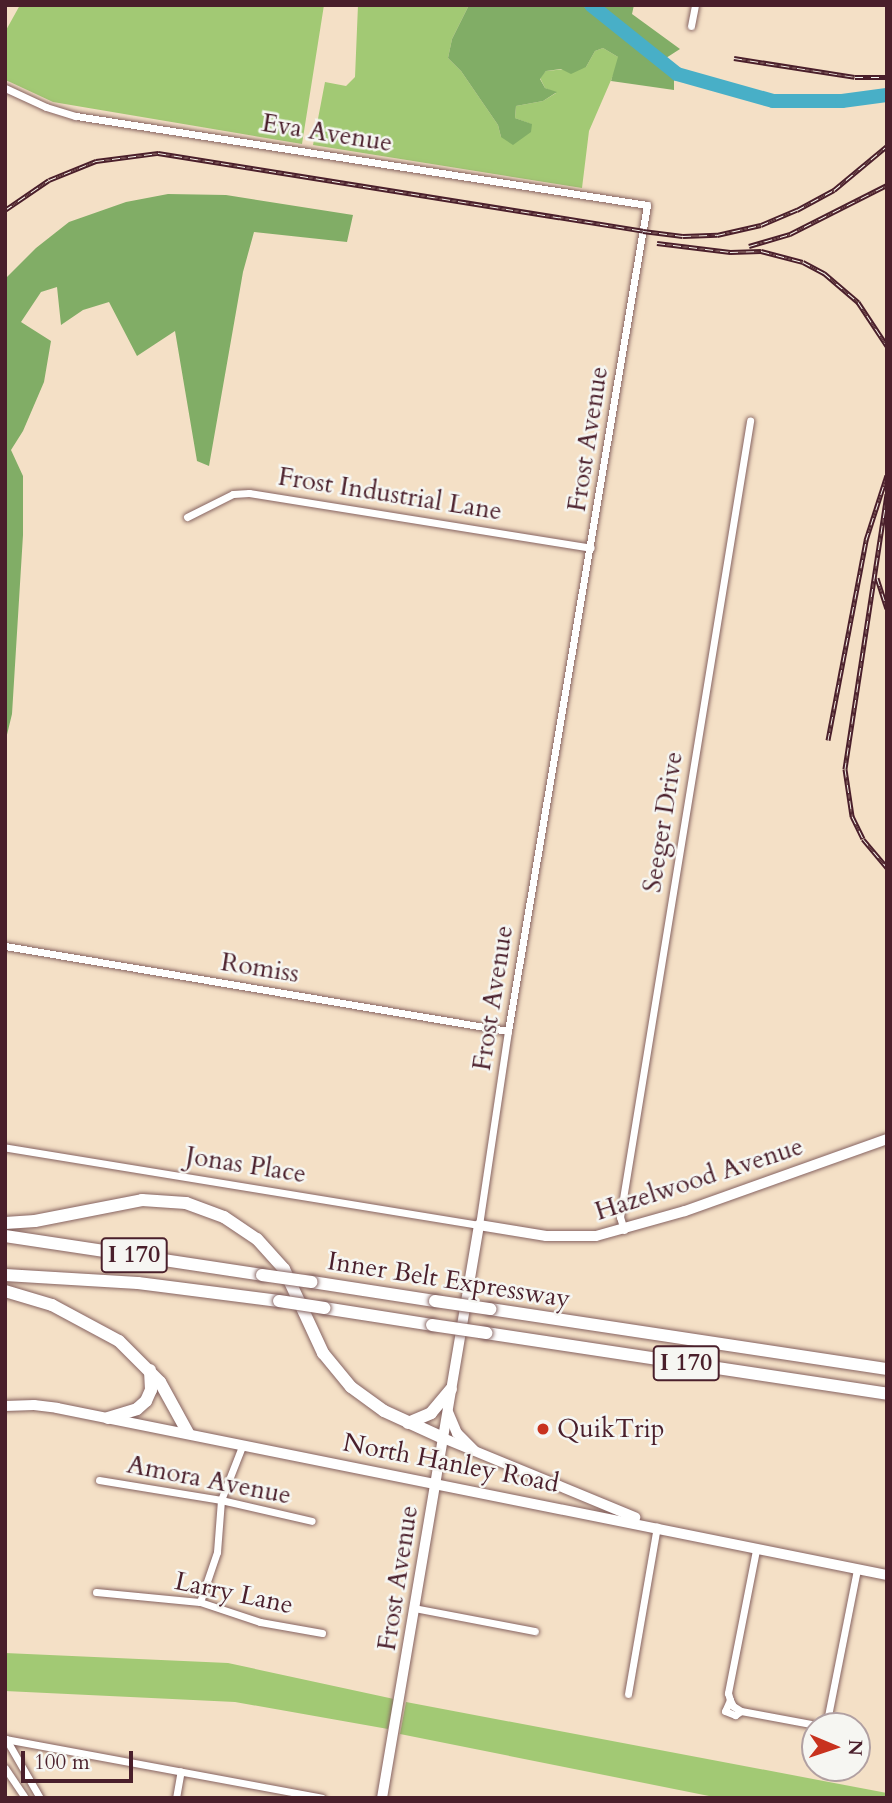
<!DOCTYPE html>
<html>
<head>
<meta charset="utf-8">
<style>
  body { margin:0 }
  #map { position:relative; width:892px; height:1803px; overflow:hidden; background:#f4e0c6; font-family:Cardo,serif }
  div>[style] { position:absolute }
  .green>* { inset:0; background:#a2c974 }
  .forest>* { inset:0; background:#81ad66 }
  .river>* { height:14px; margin:-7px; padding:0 7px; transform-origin:7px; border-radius:7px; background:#48afc7 }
  .roads { filter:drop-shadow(0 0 2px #866361) drop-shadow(0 0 2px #866361) }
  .street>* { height:7px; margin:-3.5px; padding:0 3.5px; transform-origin:3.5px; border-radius:3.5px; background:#fff }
  .secondary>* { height:10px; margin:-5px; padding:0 5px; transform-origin:5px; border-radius:5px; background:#fff }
  .primary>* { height:10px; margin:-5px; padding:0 5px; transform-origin:5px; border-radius:5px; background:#fff }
  .highway>* { height:12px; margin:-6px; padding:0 6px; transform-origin:6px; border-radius:6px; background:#fff }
  .rail>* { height:5px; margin-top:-2.5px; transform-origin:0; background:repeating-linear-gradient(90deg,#f6f6f2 0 8px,#4a1f2b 0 16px); box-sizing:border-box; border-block:2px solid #4a1f2b }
  .bridges { filter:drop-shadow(0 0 2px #866361) drop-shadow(0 0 2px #866361) }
  .highway-bridge>* { height:12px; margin:-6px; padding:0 6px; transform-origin:6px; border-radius:6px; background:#fff }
  .dots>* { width:19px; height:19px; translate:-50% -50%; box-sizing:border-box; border:4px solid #f6f6f2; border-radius:50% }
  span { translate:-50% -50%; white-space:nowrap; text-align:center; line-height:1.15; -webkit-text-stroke:5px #f6f6f2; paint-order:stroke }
  .shield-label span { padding:2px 5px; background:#f6f6f2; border:2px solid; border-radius:5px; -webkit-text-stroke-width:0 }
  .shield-label { font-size:24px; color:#4a1f2b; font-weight:700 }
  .street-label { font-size:26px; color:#4a1f2b }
  .poi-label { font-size:26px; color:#4a1f2b }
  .left { translate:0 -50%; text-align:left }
  .frame { position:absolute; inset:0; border:7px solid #4a1f2b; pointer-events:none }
  .north { position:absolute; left:801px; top:1712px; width:70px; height:70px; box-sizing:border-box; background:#f6f6f2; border:2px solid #b1a0a2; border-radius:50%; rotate:92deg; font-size:19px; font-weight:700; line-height:28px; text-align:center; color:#4a1f2b }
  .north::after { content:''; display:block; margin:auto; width:24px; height:32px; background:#c8321e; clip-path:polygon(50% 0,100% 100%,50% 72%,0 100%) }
  .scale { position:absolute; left:21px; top:1751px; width:112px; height:32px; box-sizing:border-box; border:4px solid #4a1f2b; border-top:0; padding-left:9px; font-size:21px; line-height:24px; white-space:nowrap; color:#4a1f2b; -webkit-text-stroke:5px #f6f6f2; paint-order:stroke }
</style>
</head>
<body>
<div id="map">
  <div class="green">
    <i style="clip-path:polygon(20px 5px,324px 5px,302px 144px,53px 102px,10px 82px,5px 80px,5px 32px)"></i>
    <i style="clip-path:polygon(358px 5px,469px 5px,452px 39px,448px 58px,461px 71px,498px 125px,501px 137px,531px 124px,515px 118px,516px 106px,543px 101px,556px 93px,545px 88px,540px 78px,546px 71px,586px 67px,595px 51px,603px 48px,618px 57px,618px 64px,589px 131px,582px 188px,313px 145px,325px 82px,346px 86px,355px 77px)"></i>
    <i style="clip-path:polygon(5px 1653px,228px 1663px,394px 1699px,388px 1729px,235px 1702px,5px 1691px)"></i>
    <i style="clip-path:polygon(406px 1702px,887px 1793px,887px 1798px,719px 1798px,400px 1734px)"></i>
  </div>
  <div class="forest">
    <i style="clip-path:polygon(469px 5px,582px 5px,674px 78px,674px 90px,611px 81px,618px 57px,603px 48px,595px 51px,586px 67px,571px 74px,561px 69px,546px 71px,540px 79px,545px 88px,557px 92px,543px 101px,516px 106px,515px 118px,532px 124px,531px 132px,513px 145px,501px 137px,498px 125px,461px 71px,448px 58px,452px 39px)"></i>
    <i style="clip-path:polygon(597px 5px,634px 5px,632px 14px,680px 49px,666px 58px)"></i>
    <i style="clip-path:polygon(168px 194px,226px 195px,353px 215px,347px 242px,254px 232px,243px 272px,209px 466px,197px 461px,175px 331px,137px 356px,109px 302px,83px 310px,61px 325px,57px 287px,41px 292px,21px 322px,51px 341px,44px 382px,23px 431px,11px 450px,23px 476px,23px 535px,12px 714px,5px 743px,5px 279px,36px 248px,69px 222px,126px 202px)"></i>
  </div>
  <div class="river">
    <i style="left:591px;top:5px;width:110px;rotate:38.7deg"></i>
    <i style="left:677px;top:74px;width:100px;rotate:15.7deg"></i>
    <i style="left:773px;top:101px;width:69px"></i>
    <i style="left:842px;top:101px;width:45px;rotate:-7.6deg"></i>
  </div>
  <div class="roads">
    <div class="street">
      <i style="left:691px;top:26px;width:21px;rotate:-79deg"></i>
      <i style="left:5px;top:88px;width:45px;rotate:24.9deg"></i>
      <i style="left:46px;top:107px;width:31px;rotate:17deg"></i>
      <i style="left:76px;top:116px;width:578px;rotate:8.86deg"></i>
      <i style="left:647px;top:205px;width:838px;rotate:99.55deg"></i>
      <i style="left:508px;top:1031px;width:196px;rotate:98.5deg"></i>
      <i style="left:479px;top:1225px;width:480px;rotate:-170.7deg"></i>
      <i style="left:187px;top:517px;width:51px;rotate:-26.6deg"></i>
      <i style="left:233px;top:494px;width:16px;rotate:-4deg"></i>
      <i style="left:249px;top:493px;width:346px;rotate:9.1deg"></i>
      <i style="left:5px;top:946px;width:510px;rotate:9.59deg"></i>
      <i style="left:624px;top:1230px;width:14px;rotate:-107deg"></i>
      <i style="left:620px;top:1217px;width:807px;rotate:-80.72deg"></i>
      <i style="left:99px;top:1480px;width:124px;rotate:9.3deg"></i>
      <i style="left:221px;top:1500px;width:93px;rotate:13deg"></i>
      <i style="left:756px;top:1550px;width:146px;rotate:101.1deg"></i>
      <i style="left:728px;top:1693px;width:7px;rotate:74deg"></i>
      <i style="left:730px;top:1700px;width:7px;rotate:63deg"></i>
      <i style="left:733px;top:1706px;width:9px;rotate:32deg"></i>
      <i style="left:741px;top:1711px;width:82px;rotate:10.5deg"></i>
      <i style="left:96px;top:1592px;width:104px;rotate:5.5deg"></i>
      <i style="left:200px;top:1602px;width:63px;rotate:18.4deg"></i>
      <i style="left:260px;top:1622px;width:63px;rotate:10.1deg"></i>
      <i style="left:200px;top:1602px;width:53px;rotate:-71.2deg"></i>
      <i style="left:217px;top:1552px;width:52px;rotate:-85.6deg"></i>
      <i style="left:221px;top:1500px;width:60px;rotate:-68.6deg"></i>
      <i style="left:414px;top:1608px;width:123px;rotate:10.8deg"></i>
      <i style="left:628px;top:1694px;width:170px;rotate:-80.2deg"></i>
      <i style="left:730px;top:1700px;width:12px;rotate:114deg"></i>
      <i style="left:725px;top:1711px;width:11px;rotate:22deg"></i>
      <i style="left:735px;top:1715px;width:7px;rotate:-34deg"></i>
      <i style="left:826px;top:1726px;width:160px;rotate:-78.8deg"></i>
      <i style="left:5px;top:1739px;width:322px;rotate:10.5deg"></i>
      <i style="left:6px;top:1739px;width:68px;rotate:60deg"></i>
      <i style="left:5px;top:1768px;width:36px;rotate:56deg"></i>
      <i style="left:176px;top:1798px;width:27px;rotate:-80deg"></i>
    </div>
    <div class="secondary">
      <i style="left:448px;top:1412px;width:23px;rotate:67deg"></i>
      <i style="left:457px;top:1433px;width:25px;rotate:45deg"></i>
      <i style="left:382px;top:1798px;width:581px;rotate:-80.39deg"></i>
      <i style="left:479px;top:1225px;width:68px;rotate:9.3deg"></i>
      <i style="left:546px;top:1236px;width:50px"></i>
      <i style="left:596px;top:1236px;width:92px;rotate:-15.7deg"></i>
      <i style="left:685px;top:1211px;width:214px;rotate:-19.6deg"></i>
    </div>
    <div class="primary">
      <i style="left:5px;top:1406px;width:29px;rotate:-2deg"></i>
      <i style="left:34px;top:1405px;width:23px;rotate:7deg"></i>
      <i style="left:57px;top:1408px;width:847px;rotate:11.38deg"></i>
      <i style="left:443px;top:1438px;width:208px;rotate:22.4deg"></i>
    </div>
    <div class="highway">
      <i style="left:5px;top:1223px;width:30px;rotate:-4deg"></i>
      <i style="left:35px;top:1221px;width:109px;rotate:-11.1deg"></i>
      <i style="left:142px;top:1200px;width:44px;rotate:3.9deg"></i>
      <i style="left:186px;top:1203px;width:40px;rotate:20.2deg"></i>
      <i style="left:224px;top:1217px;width:40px;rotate:34deg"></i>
      <i style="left:257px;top:1239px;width:40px;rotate:48deg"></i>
      <i style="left:284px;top:1269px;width:93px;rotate:65.1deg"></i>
      <i style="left:323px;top:1353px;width:44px;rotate:50.5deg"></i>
      <i style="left:351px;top:1387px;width:41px;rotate:36deg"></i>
      <i style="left:384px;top:1411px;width:65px;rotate:24.6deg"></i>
      <i style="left:5px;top:1236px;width:260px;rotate:8.6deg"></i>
      <i style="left:5px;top:1275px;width:133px;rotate:3.4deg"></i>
      <i style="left:138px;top:1283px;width:142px;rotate:7.3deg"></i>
      <i style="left:312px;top:1282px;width:124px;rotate:8.8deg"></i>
      <i style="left:5px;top:1291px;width:49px;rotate:16.6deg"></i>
      <i style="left:52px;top:1305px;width:76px;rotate:28.2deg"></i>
      <i style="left:119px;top:1341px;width:58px;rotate:45deg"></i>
      <i style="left:160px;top:1382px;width:58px;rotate:61.2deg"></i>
      <i style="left:324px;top:1308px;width:109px;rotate:8.9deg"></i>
      <i style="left:490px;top:1309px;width:402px;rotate:8.6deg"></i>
      <i style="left:486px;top:1333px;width:406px;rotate:8.6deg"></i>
      <i style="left:108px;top:1418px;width:30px;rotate:-17deg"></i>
      <i style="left:137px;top:1409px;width:12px;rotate:-42deg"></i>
      <i style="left:146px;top:1401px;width:12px;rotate:-66deg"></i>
      <i style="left:151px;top:1390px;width:20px;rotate:-93deg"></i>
      <i style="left:408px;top:1423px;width:25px;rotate:-23deg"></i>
      <i style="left:431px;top:1413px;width:31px;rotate:-50deg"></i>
    </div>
  </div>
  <div class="rail">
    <i style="left:734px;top:58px;width:122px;rotate:8.9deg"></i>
    <i style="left:855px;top:77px;width:32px"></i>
    <i style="left:5px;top:210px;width:53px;rotate:-34.3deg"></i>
    <i style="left:49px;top:180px;width:51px;rotate:-22deg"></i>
    <i style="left:96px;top:161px;width:63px;rotate:-7.4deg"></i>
    <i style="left:158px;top:153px;width:491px;rotate:9.1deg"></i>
    <i style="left:643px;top:231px;width:40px;rotate:7.1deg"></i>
    <i style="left:683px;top:236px;width:34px;rotate:-2deg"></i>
    <i style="left:717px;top:235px;width:45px;rotate:-12.8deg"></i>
    <i style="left:761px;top:225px;width:39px;rotate:-23deg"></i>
    <i style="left:797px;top:210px;width:42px;rotate:-28.4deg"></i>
    <i style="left:834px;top:190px;width:69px;rotate:-39.7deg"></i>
    <i style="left:657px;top:243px;width:74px;rotate:7deg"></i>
    <i style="left:730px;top:252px;width:31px;rotate:-2deg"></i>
    <i style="left:761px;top:251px;width:43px;rotate:14.7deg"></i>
    <i style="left:803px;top:262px;width:24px;rotate:28deg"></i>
    <i style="left:824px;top:273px;width:45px;rotate:40.5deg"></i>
    <i style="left:858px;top:302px;width:53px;rotate:56.6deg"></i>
    <i style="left:749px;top:246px;width:43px;rotate:-16.3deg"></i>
    <i style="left:790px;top:234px;width:109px;rotate:-26.8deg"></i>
    <i style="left:887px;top:494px;width:278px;rotate:98.7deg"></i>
    <i style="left:845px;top:769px;width:48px;rotate:81.5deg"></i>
    <i style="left:852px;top:816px;width:25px;rotate:64deg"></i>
    <i style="left:863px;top:839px;width:38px;rotate:50deg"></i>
    <i style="left:877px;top:578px;width:32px;rotate:72deg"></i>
    <i style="left:828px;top:740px;width:204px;rotate:-79.2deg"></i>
    <i style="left:866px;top:540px;width:68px;rotate:-72.1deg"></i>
  </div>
  <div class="bridges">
    <div class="highway-bridge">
      <i style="left:262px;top:1275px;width:50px;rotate:8deg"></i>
      <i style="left:279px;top:1301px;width:46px;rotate:8.8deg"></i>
      <i style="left:435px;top:1301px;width:56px;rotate:8.3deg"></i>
      <i style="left:432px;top:1325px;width:55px;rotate:8.4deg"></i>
    </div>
  </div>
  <div class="dots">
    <i style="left:543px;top:1429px;background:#c8321e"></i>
  </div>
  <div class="shield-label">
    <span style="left:134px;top:1255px">I 170</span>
    <span style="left:686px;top:1363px">I 170</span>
  </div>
  <div class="street-label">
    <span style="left:327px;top:133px;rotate:9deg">Eva Avenue</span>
    <span style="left:588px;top:439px;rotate:-81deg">Frost Avenue</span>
    <span style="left:390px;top:494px;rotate:9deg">Frost Industrial Lane</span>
    <span style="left:663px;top:822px;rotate:-81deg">Seeger Drive</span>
    <span style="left:260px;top:968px;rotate:9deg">Romiss</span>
    <span style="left:493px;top:998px;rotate:-81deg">Frost Avenue</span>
    <span style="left:246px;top:1165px;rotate:9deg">Jonas Place</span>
    <span style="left:699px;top:1179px;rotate:-18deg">Hazelwood Avenue</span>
    <span style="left:449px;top:1280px;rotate:9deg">Inner Belt Expressway</span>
    <span style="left:451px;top:1463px;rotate:11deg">North Hanley Road</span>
    <span style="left:209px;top:1480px;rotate:11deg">Amora Avenue</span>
    <span style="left:398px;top:1578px;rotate:-81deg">Frost Avenue</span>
    <span style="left:234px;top:1593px;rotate:12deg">Larry Lane</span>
  </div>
  <div class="poi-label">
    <span class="left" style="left:557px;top:1429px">QuikTrip</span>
  </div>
  <div class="frame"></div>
  <div class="north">N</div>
  <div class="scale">100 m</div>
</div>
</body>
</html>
